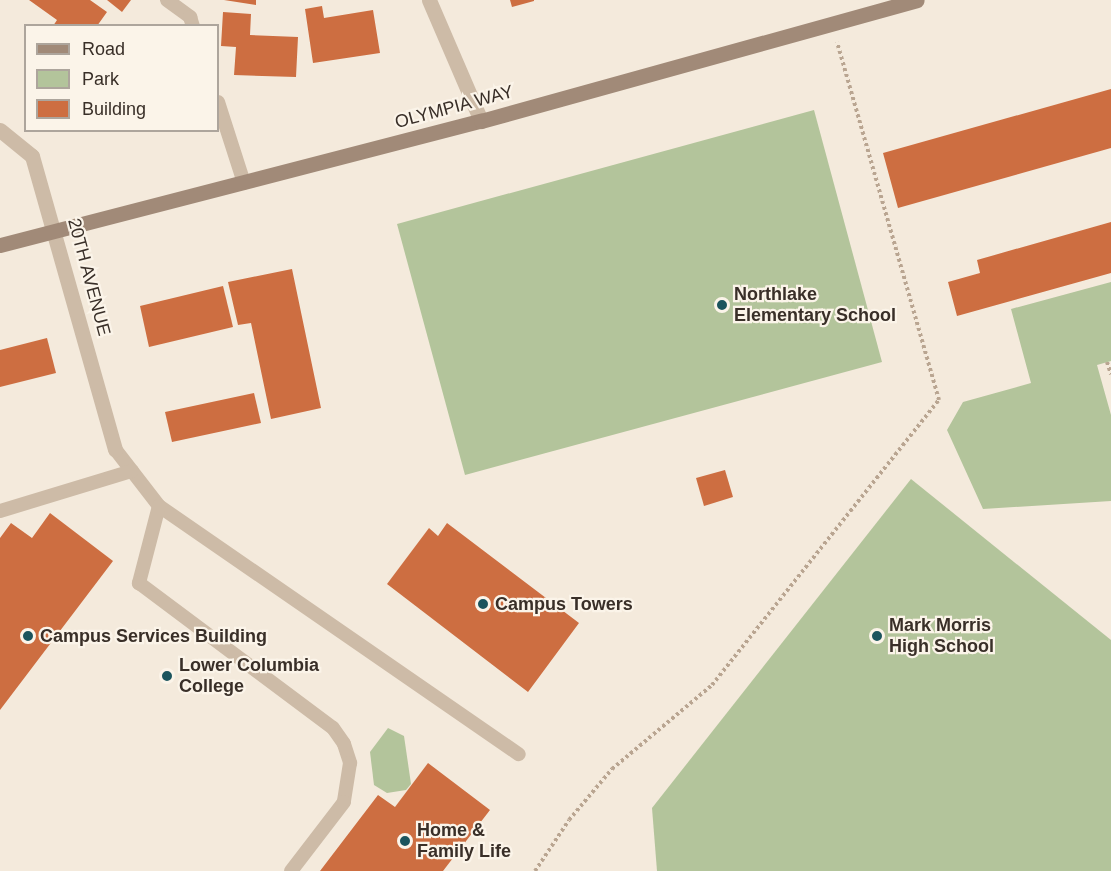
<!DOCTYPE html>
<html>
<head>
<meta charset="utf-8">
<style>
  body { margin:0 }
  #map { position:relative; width:1111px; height:871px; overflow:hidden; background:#f4eadc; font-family:Helvetica,sans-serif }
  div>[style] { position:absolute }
  .green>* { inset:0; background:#b3c49b }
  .building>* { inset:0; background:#cd6e41 }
  .path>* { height:4px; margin-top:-2px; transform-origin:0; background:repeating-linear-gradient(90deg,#b9a591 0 3px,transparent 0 6px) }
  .lane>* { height:14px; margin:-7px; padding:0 7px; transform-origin:7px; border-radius:7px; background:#cdbba7 }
  .street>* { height:15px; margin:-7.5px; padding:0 7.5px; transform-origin:7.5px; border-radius:7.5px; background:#cdbba7 }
  .secondary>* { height:15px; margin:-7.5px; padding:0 7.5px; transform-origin:7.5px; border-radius:7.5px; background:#a18a78 }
  .dots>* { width:16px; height:16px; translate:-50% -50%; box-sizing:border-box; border:3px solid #fbf4e9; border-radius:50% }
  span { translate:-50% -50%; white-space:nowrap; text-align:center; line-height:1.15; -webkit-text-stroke:4.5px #fbf4e9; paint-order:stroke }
  .street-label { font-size:18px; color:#392f28 }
  .poi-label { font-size:18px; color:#392f28; font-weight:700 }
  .left { translate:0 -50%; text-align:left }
  .legend { position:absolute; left:24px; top:24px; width:195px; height:108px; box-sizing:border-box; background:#fbf4e9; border:2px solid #ada59c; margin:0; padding:8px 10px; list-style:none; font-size:18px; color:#392f28 }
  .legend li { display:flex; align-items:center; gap:12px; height:30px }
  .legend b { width:30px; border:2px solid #ada59c }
</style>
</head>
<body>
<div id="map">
  <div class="green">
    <i style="clip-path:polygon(814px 110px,882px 362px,465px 475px,397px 224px)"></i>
    <i style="clip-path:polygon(1111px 282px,1111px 361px,1097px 365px,1111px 415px,1111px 501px,983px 509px,947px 430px,963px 402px,1031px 383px,1011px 309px)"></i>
    <i style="clip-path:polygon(911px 479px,1111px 640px,1111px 871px,657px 871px,652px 808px)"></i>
    <i style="clip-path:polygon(388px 728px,404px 736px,411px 784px,406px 790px,387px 793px,374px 785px,370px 752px)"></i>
  </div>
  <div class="building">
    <i style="clip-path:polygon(29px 0,90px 0,107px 12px,97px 26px,53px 26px,57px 20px)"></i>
    <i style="clip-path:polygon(107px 0,131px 0,122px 12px)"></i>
    <i style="clip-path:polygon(224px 0,256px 0,256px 5px)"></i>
    <i style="clip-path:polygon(510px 0,534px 0,534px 1px,512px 7px)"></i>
    <i style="clip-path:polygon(322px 6px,324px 18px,373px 10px,380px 53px,313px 63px,305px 9px)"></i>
    <i style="clip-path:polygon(223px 12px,251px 14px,250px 35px,298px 37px,296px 77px,234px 75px,236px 47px,221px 46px)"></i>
    <i style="clip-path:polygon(1111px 89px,1111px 148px,898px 208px,883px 153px)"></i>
    <i style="clip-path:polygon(1111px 222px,1111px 273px,957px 316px,948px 282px,980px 273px,977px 260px)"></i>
    <i style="clip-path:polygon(292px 269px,321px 408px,271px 419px,251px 323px,238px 325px,228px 282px)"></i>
    <i style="clip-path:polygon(223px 286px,233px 327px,149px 347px,140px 306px)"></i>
    <i style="clip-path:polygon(47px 338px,56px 373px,0 387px,0 350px)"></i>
    <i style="clip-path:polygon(254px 393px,261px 423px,172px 442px,165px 412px)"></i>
    <i style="clip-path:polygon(725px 470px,733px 497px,704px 506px,696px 478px)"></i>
    <i style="clip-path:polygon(50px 513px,113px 561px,0 710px,0 538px,11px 523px,32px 538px)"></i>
    <i style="clip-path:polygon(447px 523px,579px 623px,528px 692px,387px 584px,429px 528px,438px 536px)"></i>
    <i style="clip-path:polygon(428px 763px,490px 810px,443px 871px,320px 871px,378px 795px,395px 807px)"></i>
  </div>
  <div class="path">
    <i style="left:1107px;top:362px;width:13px;rotate:72deg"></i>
    <i style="left:535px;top:871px;width:61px;rotate:-56.3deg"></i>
    <i style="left:569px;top:820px;width:67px;rotate:-49.9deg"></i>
    <i style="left:612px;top:769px;width:131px;rotate:-40deg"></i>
    <i style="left:712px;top:685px;width:364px;rotate:-51.5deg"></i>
    <i style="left:939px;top:400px;width:372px;rotate:-105.9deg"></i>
  </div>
  <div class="lane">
    <i style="left:167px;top:0;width:29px;rotate:36deg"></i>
    <i style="left:190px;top:17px;width:9px;rotate:72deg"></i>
    <i style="left:218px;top:102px;width:85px;rotate:72.2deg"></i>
    <i style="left:115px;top:449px;width:72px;rotate:52.3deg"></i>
    <i style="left:159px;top:506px;width:437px;rotate:34.6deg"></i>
    <i style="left:159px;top:506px;width:80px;rotate:104.6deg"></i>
    <i style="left:139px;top:583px;width:242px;rotate:36.8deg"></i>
    <i style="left:333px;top:728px;width:19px;rotate:55deg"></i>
    <i style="left:344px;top:744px;width:20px;rotate:72deg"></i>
    <i style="left:350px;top:763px;width:39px;rotate:99deg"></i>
    <i style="left:344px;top:802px;width:87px;rotate:127.5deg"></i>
    <i style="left:0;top:511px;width:138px;rotate:-16.9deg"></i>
  </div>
  <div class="street">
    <i style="left:429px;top:0;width:132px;rotate:66.7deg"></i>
    <i style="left:0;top:130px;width:41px;rotate:39.1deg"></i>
    <i style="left:32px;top:156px;width:305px;rotate:74.2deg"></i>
  </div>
  <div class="secondary">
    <i style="left:0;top:245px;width:497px;rotate:-14.5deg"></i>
    <i style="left:481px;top:121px;width:452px;rotate:-15.5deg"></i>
  </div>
  <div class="dots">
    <i style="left:722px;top:305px;background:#1b545d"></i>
    <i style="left:483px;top:604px;background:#1b545d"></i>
    <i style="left:28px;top:636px;background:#1b545d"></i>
    <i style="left:877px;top:636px;background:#1b545d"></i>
    <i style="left:167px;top:676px;background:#1b545d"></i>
    <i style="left:405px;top:841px;background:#1b545d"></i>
  </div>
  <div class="street-label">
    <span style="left:454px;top:107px;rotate:-15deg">OLYMPIA WAY</span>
    <span style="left:89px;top:277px;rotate:75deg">20TH AVENUE</span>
  </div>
  <div class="poi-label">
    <span class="left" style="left:734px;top:305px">Northlake<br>Elementary School</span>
    <span class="left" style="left:495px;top:604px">Campus Towers</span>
    <span class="left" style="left:889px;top:636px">Mark Morris<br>High School</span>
    <span class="left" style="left:40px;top:636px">Campus Services Building</span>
    <span class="left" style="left:179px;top:676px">Lower Columbia<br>College</span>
    <span class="left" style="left:417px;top:841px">Home &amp;<br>Family Life</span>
  </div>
  <ul class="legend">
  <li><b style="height:8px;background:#a18a78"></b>Road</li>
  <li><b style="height:16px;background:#b3c49b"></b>Park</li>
  <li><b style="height:16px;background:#cd6e41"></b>Building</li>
  </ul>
</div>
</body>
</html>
